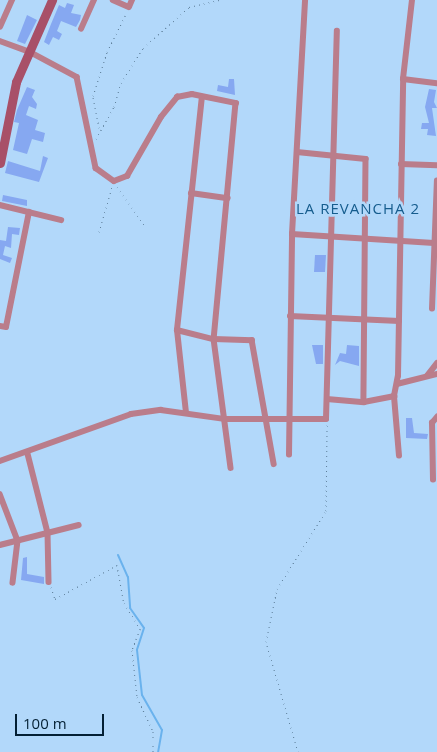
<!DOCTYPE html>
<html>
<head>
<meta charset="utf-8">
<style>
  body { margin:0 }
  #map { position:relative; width:437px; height:752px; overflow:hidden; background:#b2d8fa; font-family:"Open Sans",sans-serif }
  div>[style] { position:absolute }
  .stream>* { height:2px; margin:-1px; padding:0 1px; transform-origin:1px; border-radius:1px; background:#6ab2ed }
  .building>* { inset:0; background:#86a8f1 }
  .path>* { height:1px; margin-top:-0.5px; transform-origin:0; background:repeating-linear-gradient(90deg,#5c7d98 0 1px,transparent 0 5px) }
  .street>* { height:5.5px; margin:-2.75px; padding:0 2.75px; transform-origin:2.75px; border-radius:2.75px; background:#ba7d8b }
  .secondary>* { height:9px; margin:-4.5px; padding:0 4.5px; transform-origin:4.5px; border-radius:4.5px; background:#a85068 }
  span { translate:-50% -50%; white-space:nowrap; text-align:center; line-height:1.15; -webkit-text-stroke:5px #b2d8fa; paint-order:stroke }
  .neighbourhood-label { font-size:15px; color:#155c8d; letter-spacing:1px }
  .scale { position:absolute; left:15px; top:714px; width:89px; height:22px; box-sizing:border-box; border:2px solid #042034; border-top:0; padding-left:6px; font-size:15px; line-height:18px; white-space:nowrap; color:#042034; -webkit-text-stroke:4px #b2d8fa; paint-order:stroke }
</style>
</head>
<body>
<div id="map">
  <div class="stream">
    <i style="left:118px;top:555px;width:24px;rotate:66deg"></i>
    <i style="left:128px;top:577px;width:31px;rotate:86deg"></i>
    <i style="left:130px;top:608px;width:24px;rotate:55deg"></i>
    <i style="left:144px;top:628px;width:23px;rotate:108deg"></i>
    <i style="left:137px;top:650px;width:45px;rotate:83.7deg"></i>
    <i style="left:142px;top:695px;width:40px;rotate:60.3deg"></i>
    <i style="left:162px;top:730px;width:22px;rotate:100deg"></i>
  </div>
  <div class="building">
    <i style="clip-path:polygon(67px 3px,74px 5px,71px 13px,81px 15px,80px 20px,76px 27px,61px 21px,57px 31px,62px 34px,59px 40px,53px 37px,49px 45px,44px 42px,51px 24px,59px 5px,65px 8px)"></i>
    <i style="clip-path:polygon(27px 15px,37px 20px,25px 44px,17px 41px)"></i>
    <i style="clip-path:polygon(229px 79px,234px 79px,235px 95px,217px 91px,218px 85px,228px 87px)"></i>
    <i style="clip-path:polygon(27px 87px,35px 90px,32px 97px,37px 104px,36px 109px,29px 106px,26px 115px,38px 120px,35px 130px,45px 133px,43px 142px,32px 139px,27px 154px,13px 150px,19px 123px,14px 122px,17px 110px)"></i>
    <i style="clip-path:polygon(429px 89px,436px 90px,434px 102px,437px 108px,432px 108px,436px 136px,427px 135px,428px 129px,421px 129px,422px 123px,429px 123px,425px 107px)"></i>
    <i style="clip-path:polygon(43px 156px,48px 158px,39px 182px,5px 173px,8px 161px,40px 171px)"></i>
    <i style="clip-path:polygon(3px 195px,27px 200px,27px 206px,2px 201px)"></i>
    <i style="clip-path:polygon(8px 227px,20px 228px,19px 235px,12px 234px,11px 248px,5px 246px,3px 255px,12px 258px,10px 263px,0 259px,0 240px,6px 241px)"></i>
    <i style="clip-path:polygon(315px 255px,326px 255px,325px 272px,314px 272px)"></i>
    <i style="clip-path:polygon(312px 345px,323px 345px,323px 364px,316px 364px)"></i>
    <i style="clip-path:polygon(347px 345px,359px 346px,359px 366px,340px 361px,335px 365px,340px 353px,346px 354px)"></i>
    <i style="clip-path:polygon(406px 418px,412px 418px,414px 433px,428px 434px,427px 439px,406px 438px)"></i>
    <i style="clip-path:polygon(27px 557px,27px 574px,44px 577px,44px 584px,21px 580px,23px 558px)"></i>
  </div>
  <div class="path">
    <i style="left:99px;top:128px;width:33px;rotate:-101deg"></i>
    <i style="left:93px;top:96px;width:46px;rotate:-72.3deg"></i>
    <i style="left:107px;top:52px;width:45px;rotate:-63.4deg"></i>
    <i style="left:96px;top:139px;width:37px;rotate:-61deg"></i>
    <i style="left:114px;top:107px;width:25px;rotate:-74deg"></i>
    <i style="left:121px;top:83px;width:41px;rotate:-57.8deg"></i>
    <i style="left:143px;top:48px;width:62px;rotate:-41.7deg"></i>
    <i style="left:189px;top:7px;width:32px;rotate:-13deg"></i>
    <i style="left:117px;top:187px;width:49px;rotate:54.1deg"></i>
    <i style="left:99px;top:232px;width:47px;rotate:-73.9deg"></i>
    <i style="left:51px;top:587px;width:13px;rotate:72deg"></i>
    <i style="left:55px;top:599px;width:71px;rotate:-28.7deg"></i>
    <i style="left:117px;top:565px;width:39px;rotate:80deg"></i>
    <i style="left:124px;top:603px;width:31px;rotate:58deg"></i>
    <i style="left:140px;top:629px;width:22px;rotate:111deg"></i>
    <i style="left:132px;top:650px;width:47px;rotate:83.9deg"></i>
    <i style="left:137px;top:697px;width:38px;rotate:65deg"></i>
    <i style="left:153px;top:731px;width:21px;rotate:90deg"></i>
    <i style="left:298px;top:752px;width:115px;rotate:-106.2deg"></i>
    <i style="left:266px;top:642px;width:54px;rotate:-78.3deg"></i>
    <i style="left:277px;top:589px;width:92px;rotate:-57.9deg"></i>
    <i style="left:326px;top:511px;width:86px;rotate:-89.3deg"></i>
  </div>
  <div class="street">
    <i style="left:113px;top:0;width:17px;rotate:24deg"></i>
    <i style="left:129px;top:7px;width:8px;rotate:-67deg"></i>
    <i style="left:0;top:27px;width:30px;rotate:-66deg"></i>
    <i style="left:81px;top:29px;width:32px;rotate:-66deg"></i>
    <i style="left:0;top:41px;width:32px;rotate:20deg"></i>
    <i style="left:30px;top:52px;width:53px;rotate:28deg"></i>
    <i style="left:77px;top:77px;width:93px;rotate:78.2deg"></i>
    <i style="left:96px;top:168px;width:22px;rotate:36deg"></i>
    <i style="left:114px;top:181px;width:14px;rotate:-21deg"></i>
    <i style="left:127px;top:176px;width:68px;rotate:-60deg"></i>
    <i style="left:161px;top:117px;width:26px;rotate:-51deg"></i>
    <i style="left:177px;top:97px;width:15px;rotate:-11deg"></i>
    <i style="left:192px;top:94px;width:45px;rotate:11.6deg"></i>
    <i style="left:236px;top:103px;width:237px;rotate:95.3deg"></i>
    <i style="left:214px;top:339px;width:130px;rotate:82.5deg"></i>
    <i style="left:403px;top:79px;width:34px;rotate:7deg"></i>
    <i style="left:297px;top:152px;width:69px;rotate:5.8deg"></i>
    <i style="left:366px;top:159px;width:243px;rotate:90.5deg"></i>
    <i style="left:401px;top:164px;width:36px;rotate:2deg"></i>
    <i style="left:191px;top:193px;width:37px;rotate:8deg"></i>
    <i style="left:0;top:205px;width:63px;rotate:13.8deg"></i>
    <i style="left:292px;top:234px;width:142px;rotate:3.6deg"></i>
    <i style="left:432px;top:309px;width:128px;rotate:-87.8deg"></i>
    <i style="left:290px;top:316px;width:109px;rotate:2.6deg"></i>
    <i style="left:0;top:326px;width:6px;rotate:9deg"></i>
    <i style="left:6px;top:327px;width:117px;rotate:-78.7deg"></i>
    <i style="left:177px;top:330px;width:38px;rotate:14deg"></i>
    <i style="left:214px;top:339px;width:38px;rotate:2deg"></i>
    <i style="left:252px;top:340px;width:126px;rotate:79.9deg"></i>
    <i style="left:427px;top:376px;width:16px;rotate:-52deg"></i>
    <i style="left:397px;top:384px;width:41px;rotate:-14deg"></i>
    <i style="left:327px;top:399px;width:37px;rotate:5deg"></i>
    <i style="left:364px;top:402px;width:31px;rotate:-11deg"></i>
    <i style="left:186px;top:413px;width:83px;rotate:-96.2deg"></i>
    <i style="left:177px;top:330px;width:234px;rotate:-83.9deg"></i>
    <i style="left:28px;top:454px;width:81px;rotate:75.8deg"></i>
    <i style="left:48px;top:533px;width:49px;rotate:88.8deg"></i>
    <i style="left:289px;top:455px;width:221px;rotate:-89.2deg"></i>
    <i style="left:292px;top:234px;width:234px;rotate:-86.8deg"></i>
    <i style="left:399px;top:456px;width:60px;rotate:-94.8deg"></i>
    <i style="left:394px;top:396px;width:20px;rotate:-79deg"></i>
    <i style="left:398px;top:376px;width:297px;rotate:-89deg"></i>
    <i style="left:403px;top:79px;width:80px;rotate:-83.5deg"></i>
    <i style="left:0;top:461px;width:139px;rotate:-19.7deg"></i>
    <i style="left:131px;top:414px;width:30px;rotate:-8deg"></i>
    <i style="left:161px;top:410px;width:65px;rotate:8deg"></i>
    <i style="left:225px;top:419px;width:101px"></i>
    <i style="left:326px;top:419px;width:388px;rotate:-88.4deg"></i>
    <i style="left:433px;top:480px;width:57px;rotate:-91deg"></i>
    <i style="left:432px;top:423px;width:8px;rotate:-50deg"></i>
    <i style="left:0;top:494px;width:50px;rotate:69deg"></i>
    <i style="left:18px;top:541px;width:42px;rotate:96.8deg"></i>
    <i style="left:0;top:545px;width:81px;rotate:-14.2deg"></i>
  </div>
  <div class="secondary">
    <i style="left:0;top:163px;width:83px;rotate:-78.8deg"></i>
    <i style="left:16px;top:82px;width:90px;rotate:-66.3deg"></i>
  </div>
  <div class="neighbourhood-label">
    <span style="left:358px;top:209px">LA REVANCHA 2</span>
  </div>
  <div class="scale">100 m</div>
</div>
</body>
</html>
